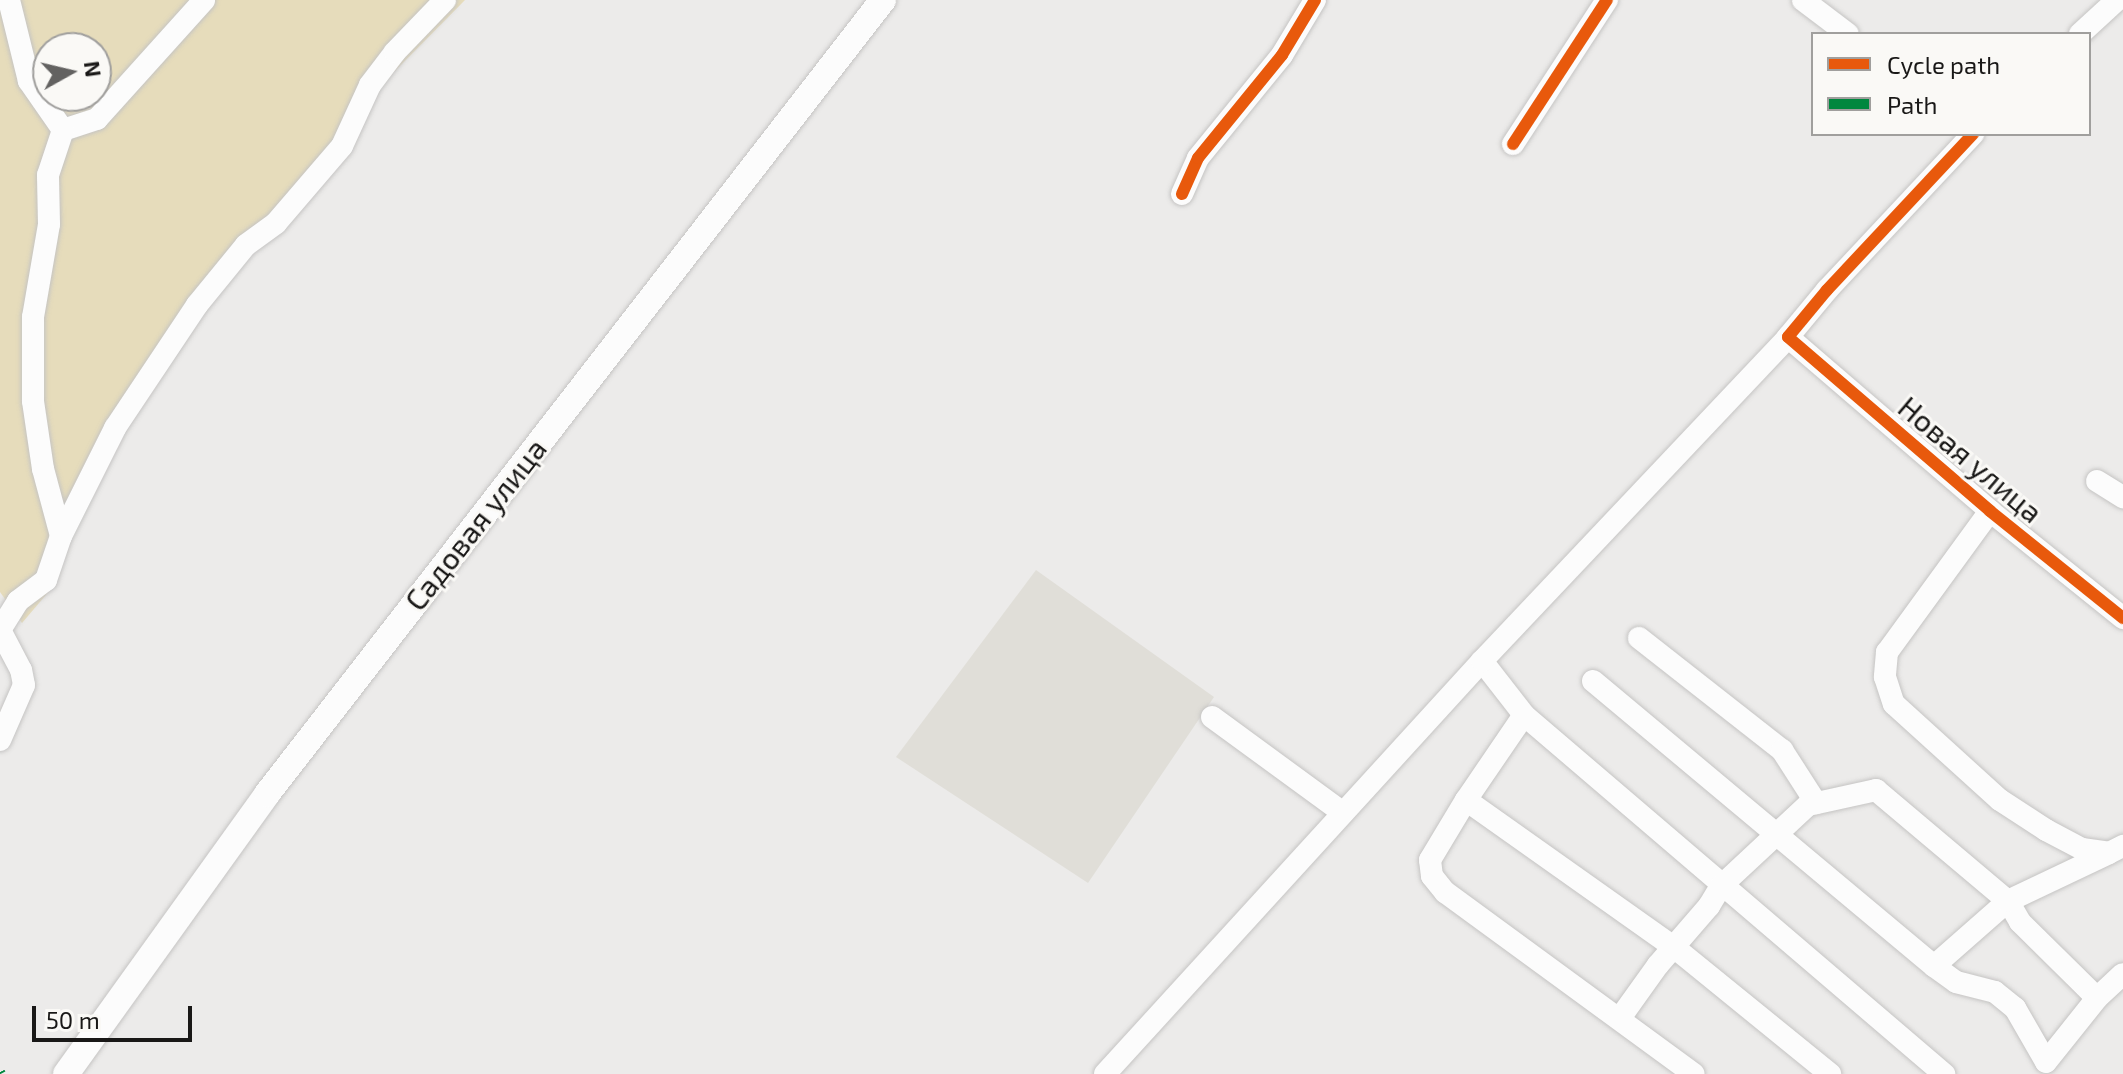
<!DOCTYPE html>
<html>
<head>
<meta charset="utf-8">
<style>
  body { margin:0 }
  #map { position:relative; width:2123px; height:1074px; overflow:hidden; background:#ecebea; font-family:"Exo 2",sans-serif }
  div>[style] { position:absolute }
  .built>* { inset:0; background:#e0ded8 }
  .green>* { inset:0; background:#e6dcbb }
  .roads { filter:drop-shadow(0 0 2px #c5c4c3) drop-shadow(0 0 2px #c5c4c3) }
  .minor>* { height:22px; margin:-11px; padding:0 11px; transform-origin:11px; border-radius:11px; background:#fcfcfc }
  .major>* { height:26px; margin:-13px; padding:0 13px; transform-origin:13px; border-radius:13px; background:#fcfcfc }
  .quiet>* { height:10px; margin-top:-5px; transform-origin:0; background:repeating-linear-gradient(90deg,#00873e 0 20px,transparent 0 30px) }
  .cycleway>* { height:12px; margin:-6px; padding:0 6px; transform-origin:6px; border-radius:6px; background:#e8590c }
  span { translate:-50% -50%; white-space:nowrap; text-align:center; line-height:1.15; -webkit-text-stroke:6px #faf9f6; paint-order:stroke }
  .street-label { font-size:30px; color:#191817 }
  .legend { position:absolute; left:1811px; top:32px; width:280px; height:104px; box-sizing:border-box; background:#faf9f6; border:2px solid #a09f9d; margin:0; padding:10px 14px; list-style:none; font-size:24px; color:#191817 }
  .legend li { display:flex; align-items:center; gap:16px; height:40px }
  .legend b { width:40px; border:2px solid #a09f9d }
  .north { position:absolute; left:32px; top:32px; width:80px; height:80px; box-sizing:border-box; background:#faf9f6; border:2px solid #a09f9d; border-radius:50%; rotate:82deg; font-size:22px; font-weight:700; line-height:32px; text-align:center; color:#191817 }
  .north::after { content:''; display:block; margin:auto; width:28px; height:36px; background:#636261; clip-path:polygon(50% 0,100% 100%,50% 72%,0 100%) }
  .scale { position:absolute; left:32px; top:1006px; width:160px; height:36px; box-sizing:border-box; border:4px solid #191817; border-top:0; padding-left:10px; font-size:24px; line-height:28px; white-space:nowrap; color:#191817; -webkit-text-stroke:6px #faf9f6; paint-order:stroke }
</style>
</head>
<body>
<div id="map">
  <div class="built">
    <i style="clip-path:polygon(1036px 570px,1214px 697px,1088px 883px,896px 757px)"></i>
  </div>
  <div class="green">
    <i style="clip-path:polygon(evenodd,0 0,465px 0,394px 72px,205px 305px,104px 454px,51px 589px,22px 623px,0 592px,0 0,48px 48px,96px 48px,96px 96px,48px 96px,48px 48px)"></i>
  </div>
  <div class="roads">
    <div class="minor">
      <i style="left:1803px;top:0;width:56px;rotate:37.1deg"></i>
      <i style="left:2080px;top:34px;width:50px;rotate:-42.6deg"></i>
      <i style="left:63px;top:130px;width:36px;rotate:-18deg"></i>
      <i style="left:97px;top:119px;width:160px;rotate:-48deg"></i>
      <i style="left:1513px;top:144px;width:172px;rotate:-56.9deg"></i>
      <i style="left:1182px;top:194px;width:39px;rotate:-66deg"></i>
      <i style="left:1198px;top:158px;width:133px;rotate:-50.8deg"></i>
      <i style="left:1282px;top:55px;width:64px;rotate:-59deg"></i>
      <i style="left:1788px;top:337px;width:267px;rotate:40.7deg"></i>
      <i style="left:1990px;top:511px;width:171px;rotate:38.8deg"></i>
      <i style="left:2097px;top:481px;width:31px;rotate:32deg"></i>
      <i style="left:1990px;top:511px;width:175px;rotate:126.1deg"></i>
      <i style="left:1887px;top:652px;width:25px;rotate:95deg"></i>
      <i style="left:1885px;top:677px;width:28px;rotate:72deg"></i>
      <i style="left:1894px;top:704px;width:143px;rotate:42.2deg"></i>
      <i style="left:2000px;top:800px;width:55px;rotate:33.1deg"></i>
      <i style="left:2046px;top:830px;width:41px;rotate:27.8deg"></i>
      <i style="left:2082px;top:849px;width:27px;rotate:8deg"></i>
      <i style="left:2109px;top:853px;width:16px;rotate:-27deg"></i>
      <i style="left:61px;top:536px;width:121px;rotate:-63.4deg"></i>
      <i style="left:115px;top:428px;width:148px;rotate:-56.3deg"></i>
      <i style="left:197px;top:305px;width:77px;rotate:-50.8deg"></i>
      <i style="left:246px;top:245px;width:37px;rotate:-36deg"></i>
      <i style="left:276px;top:223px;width:101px;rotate:-49.4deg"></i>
      <i style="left:342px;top:146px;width:67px;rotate:-65.3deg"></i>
      <i style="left:370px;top:85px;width:41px;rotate:-52.9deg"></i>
      <i style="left:395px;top:52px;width:72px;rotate:-46.1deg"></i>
      <i style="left:1639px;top:638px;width:182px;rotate:38.1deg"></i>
      <i style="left:1782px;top:750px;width:63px;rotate:57.3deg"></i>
      <i style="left:1482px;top:661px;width:68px;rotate:52.1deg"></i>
      <i style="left:1524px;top:715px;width:553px;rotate:40.52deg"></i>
      <i style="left:1593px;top:681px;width:444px;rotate:39.9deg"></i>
      <i style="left:1934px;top:966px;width:27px;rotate:36deg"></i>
      <i style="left:1956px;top:982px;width:40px;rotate:14.4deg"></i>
      <i style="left:1995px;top:992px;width:26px;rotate:39deg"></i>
      <i style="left:2015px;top:1008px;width:62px;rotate:60.1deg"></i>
      <i style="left:2046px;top:1062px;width:82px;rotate:-51.4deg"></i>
      <i style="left:2097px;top:998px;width:35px;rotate:-43deg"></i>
      <i style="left:1524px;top:715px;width:103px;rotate:124.3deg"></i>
      <i style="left:1466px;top:800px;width:70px;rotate:121deg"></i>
      <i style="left:1430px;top:860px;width:16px;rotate:83deg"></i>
      <i style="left:1432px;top:876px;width:21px;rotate:51deg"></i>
      <i style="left:1445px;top:892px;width:308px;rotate:36.2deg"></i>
      <i style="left:1212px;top:717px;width:162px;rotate:36.2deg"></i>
      <i style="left:0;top:740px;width:60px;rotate:-66.4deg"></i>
      <i style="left:24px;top:685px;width:15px;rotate:-101deg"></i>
      <i style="left:21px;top:670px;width:45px;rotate:-117.7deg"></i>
      <i style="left:0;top:630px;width:34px;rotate:-58deg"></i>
      <i style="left:18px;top:601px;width:35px;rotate:-37deg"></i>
      <i style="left:46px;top:580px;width:46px;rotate:-71.2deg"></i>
      <i style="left:61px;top:536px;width:69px;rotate:-105deg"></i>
      <i style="left:43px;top:469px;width:69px;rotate:-98.4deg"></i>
      <i style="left:33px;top:401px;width:84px;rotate:-90deg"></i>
      <i style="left:33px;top:317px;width:94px;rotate:-80.2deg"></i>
      <i style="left:49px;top:224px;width:49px;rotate:-91.2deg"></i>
      <i style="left:48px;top:175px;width:47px;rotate:-71.6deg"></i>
      <i style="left:63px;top:130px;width:60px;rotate:-124.8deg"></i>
      <i style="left:29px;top:81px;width:83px;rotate:-103.9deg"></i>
      <i style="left:1466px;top:800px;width:256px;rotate:35.3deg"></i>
      <i style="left:1675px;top:948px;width:200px;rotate:39.1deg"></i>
      <i style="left:1934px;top:966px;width:98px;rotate:-41.3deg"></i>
      <i style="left:2008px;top:901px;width:24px;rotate:60deg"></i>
      <i style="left:2020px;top:922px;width:108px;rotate:44.6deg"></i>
      <i style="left:1620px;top:1018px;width:65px;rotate:-54.4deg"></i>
      <i style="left:1658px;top:965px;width:78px;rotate:-49.2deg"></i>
      <i style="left:1709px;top:906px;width:23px;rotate:-59deg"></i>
      <i style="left:1721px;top:886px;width:119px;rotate:-43deg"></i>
      <i style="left:1808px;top:805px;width:70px;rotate:-12.4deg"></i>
      <i style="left:1876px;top:790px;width:172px;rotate:40.1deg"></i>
      <i style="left:2008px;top:901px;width:112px;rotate:-25.4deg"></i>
      <i style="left:1105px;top:1074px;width:559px;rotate:-47.61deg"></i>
      <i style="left:1482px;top:661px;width:446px;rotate:-46.6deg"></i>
      <i style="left:1788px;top:337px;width:61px;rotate:-50.3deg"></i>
      <i style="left:1827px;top:290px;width:214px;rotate:-46.9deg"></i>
    </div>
    <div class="major">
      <i style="left:66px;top:1074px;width:345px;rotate:-54.3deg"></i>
      <i style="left:267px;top:794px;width:1005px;rotate:-52.2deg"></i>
    </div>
  </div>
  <div class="quiet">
    <i style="left:0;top:1072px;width:2px;rotate:63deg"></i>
  </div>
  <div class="cycleway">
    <i style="left:1973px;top:134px;width:214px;rotate:133.1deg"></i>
    <i style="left:1827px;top:290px;width:61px;rotate:129.7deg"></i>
    <i style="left:1788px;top:337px;width:267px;rotate:40.7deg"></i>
    <i style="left:1990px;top:511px;width:171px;rotate:38.8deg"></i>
    <i style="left:1513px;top:144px;width:172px;rotate:-56.9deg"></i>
    <i style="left:1182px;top:194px;width:39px;rotate:-66deg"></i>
    <i style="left:1198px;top:158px;width:133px;rotate:-50.8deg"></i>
    <i style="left:1282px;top:55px;width:64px;rotate:-59deg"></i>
  </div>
  <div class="street-label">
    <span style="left:1971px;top:459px;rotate:40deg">Новая улица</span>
    <span style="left:475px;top:524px;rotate:-52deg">Садовая улица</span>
  </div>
  <ul class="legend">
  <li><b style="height:10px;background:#e8590c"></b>Cycle path</li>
  <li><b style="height:10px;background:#00873e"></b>Path</li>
  </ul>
  <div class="north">N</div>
  <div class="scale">50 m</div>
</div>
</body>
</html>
